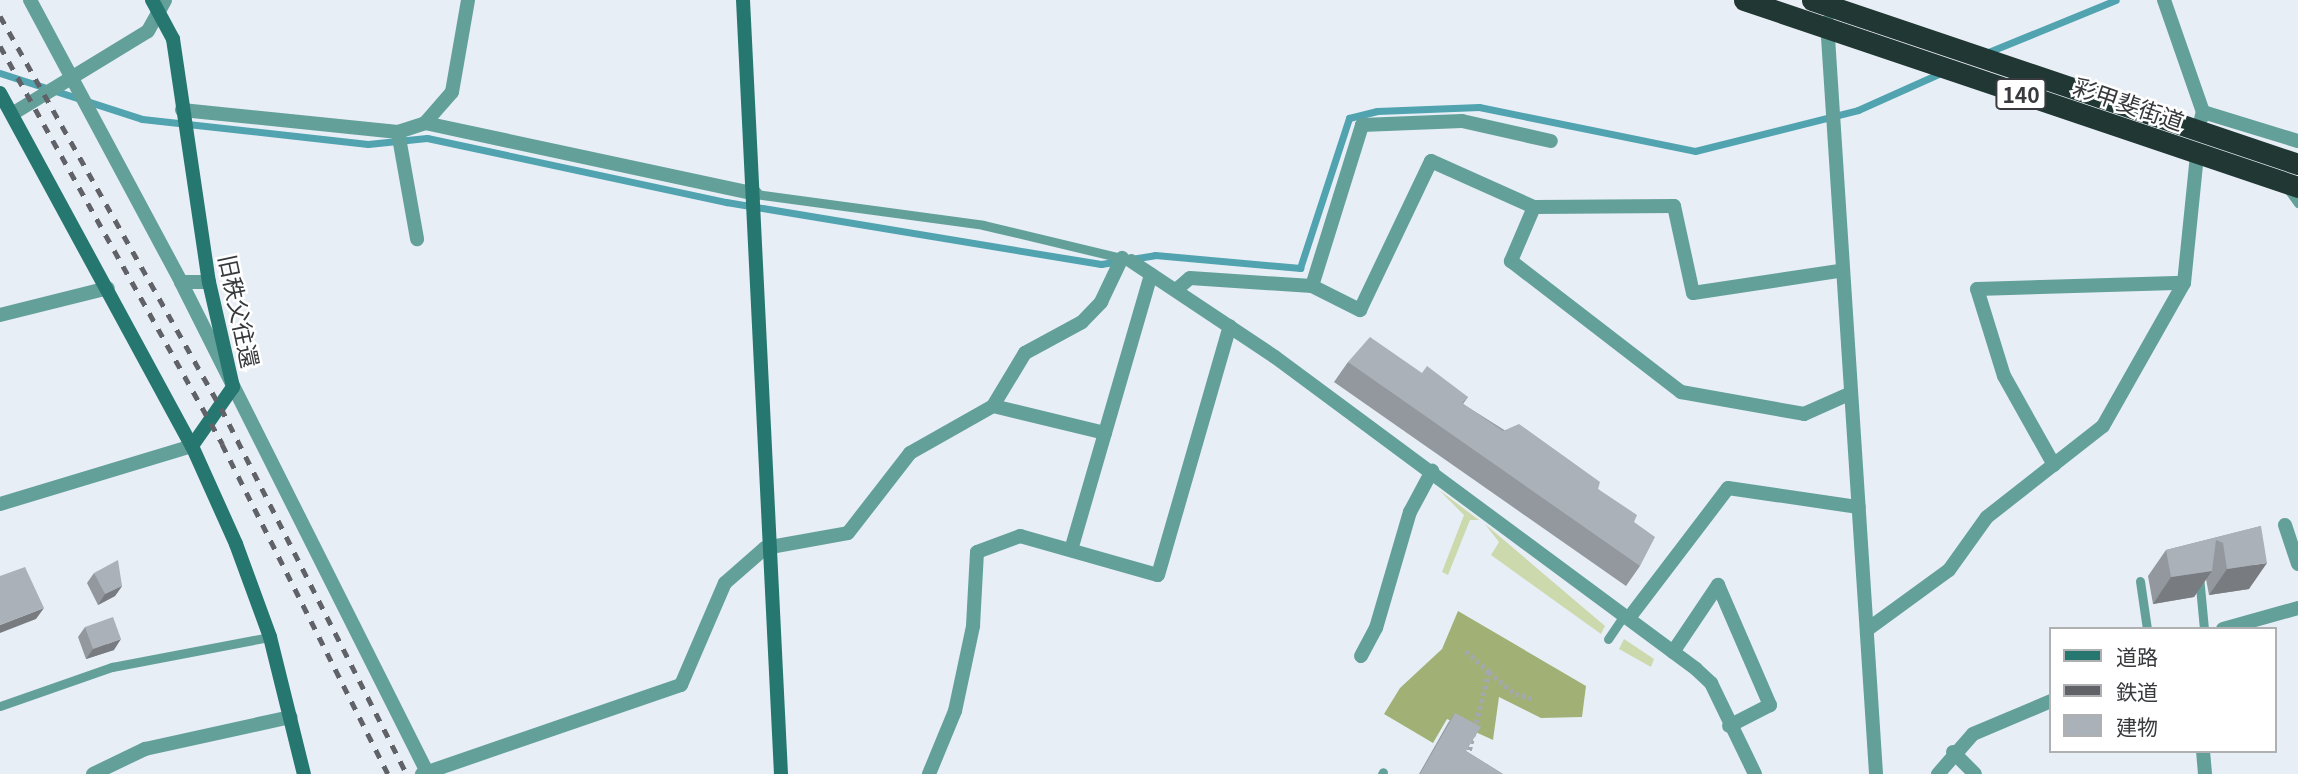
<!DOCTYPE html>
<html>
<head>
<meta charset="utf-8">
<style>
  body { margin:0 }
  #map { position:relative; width:2298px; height:774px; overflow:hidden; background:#e8eef6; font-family:Georgia,"Noto Sans JP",serif }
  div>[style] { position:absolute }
  .green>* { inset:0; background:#ccd9ad }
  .forest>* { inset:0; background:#a1b176 }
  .stream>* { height:7px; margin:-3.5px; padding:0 3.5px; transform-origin:3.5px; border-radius:3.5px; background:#50a3af }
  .path>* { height:4.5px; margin-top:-2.25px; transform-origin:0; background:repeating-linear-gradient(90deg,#a4a8ae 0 3.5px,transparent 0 7px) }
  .lane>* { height:9px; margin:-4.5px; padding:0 4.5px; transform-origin:4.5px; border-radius:4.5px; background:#63a09a }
  .street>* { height:14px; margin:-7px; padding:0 7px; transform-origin:7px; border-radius:7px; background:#63a09a }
  .secondary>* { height:14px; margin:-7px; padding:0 7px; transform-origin:7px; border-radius:7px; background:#257770 }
  .highway>* { height:21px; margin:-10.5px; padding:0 10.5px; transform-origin:10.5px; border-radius:10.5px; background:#203734 }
  .rail>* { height:5px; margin-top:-2.5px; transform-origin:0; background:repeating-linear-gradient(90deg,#606267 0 9px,transparent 0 18px) }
  .wall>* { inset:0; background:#93989e }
  .shaded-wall>* { inset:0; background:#787c81 }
  .building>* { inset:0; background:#abb1b8 }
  span { translate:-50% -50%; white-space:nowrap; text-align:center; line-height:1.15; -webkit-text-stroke:5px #fff; paint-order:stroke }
  .shield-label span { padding:2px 5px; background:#fff; border:2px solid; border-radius:5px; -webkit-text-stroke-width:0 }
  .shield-label { font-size:21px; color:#383a3d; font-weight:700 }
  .street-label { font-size:23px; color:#383a3d }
  .legend { position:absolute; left:2049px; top:627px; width:228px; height:126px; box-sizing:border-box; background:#fff; border:2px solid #afb0b1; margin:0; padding:9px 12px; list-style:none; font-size:21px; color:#383a3d }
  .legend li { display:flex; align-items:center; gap:14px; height:35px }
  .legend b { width:35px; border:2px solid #afb0b1 }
</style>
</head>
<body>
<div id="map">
  <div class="green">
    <i style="clip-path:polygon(1439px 490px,1479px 520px,1470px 520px,1448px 575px,1442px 572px,1464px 515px)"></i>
    <i style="clip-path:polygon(1485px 524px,1605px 626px,1601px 634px,1491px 555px,1499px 542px)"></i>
    <i style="clip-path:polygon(1624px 639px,1654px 659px,1651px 667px,1619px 649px)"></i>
  </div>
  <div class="forest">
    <i style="clip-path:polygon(1458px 611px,1586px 686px,1582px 717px,1541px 718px,1499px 697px,1493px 740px,1447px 719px,1433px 743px,1384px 714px,1400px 688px,1442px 649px)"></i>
  </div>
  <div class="stream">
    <i style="left:1986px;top:53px;width:140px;rotate:-22.2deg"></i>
    <i style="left:0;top:73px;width:149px;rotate:17.9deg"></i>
    <i style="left:142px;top:119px;width:227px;rotate:6.3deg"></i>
    <i style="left:368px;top:144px;width:59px;rotate:-5.8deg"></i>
    <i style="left:427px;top:138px;width:306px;rotate:12.1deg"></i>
    <i style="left:726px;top:202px;width:380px;rotate:9.4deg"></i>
    <i style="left:1101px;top:264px;width:18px;rotate:-9deg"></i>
    <i style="left:1131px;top:259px;width:24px;rotate:-9deg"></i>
    <i style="left:1155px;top:255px;width:146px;rotate:5.1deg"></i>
    <i style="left:1300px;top:268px;width:158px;rotate:-71.9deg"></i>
    <i style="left:1349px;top:118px;width:29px;rotate:-14deg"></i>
    <i style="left:1377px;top:111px;width:102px;rotate:-2.2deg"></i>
    <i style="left:1479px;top:107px;width:220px;rotate:11.5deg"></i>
    <i style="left:1695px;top:151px;width:168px;rotate:-14.1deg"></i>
    <i style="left:1858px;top:110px;width:93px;rotate:-24.1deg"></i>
  </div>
  <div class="path">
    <i style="left:1466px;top:651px;width:31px;rotate:42deg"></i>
    <i style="left:1489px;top:672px;width:88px;rotate:103.9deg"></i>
    <i style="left:1489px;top:672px;width:34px;rotate:40deg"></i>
    <i style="left:1515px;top:694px;width:21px;rotate:14deg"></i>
  </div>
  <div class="lane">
    <i style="left:2287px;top:188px;width:19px;rotate:54deg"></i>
    <i style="left:755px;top:194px;width:230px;rotate:7.7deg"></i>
    <i style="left:983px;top:225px;width:147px;rotate:13.4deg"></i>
    <i style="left:2199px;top:576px;width:53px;rotate:84.6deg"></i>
    <i style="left:2140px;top:581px;width:49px;rotate:81.7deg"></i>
    <i style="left:1608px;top:639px;width:29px;rotate:-56deg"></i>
    <i style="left:0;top:706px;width:119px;rotate:-19.2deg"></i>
    <i style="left:112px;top:667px;width:161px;rotate:-10.8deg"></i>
    <i style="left:1382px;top:774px;width:2px;rotate:-63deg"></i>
  </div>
  <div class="street">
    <i style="left:30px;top:0;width:320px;rotate:61.8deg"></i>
    <i style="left:181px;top:282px;width:28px"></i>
    <i style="left:2164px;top:0;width:119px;rotate:70.8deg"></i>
    <i style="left:1827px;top:22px;width:754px;rotate:86.27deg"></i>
    <i style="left:182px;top:110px;width:217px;rotate:5.8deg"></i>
    <i style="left:398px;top:132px;width:28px;rotate:-18deg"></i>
    <i style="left:425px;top:123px;width:338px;rotate:12.1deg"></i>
    <i style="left:12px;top:114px;width:159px;rotate:-31.4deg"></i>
    <i style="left:148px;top:31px;width:35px;rotate:-61deg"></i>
    <i style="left:2201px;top:119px;width:7px;rotate:-74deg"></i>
    <i style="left:2203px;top:112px;width:99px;rotate:17deg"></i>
    <i style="left:425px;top:123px;width:41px;rotate:-48.9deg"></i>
    <i style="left:452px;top:92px;width:93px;rotate:-80.1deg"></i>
    <i style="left:398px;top:132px;width:109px;rotate:79.9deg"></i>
    <i style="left:1534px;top:207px;width:59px;rotate:113.1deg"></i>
    <i style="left:1511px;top:261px;width:215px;rotate:37.6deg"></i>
    <i style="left:1681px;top:392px;width:125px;rotate:10.1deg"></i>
    <i style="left:1804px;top:414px;width:49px;rotate:-24deg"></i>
    <i style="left:1131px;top:261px;width:173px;rotate:33.7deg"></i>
    <i style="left:1275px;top:357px;width:524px;rotate:36.54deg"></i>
    <i style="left:1696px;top:669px;width:21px;rotate:43deg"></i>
    <i style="left:1711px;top:683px;width:101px;rotate:64.2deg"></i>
    <i style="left:181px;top:282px;width:551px;rotate:63.34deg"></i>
    <i style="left:1312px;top:286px;width:169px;rotate:-72.7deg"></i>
    <i style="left:1362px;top:125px;width:100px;rotate:-2.3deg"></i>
    <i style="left:1462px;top:121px;width:91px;rotate:12.7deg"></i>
    <i style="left:1176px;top:290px;width:18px;rotate:-41deg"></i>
    <i style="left:1190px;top:278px;width:122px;rotate:3.8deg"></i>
    <i style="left:1312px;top:286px;width:54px;rotate:26.6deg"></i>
    <i style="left:1360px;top:310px;width:165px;rotate:-64.5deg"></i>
    <i style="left:1431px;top:161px;width:113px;rotate:24.1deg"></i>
    <i style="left:1534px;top:207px;width:140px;rotate:-0.4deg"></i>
    <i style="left:1674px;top:206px;width:89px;rotate:77.7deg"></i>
    <i style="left:1693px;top:293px;width:148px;rotate:-8.6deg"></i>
    <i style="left:0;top:315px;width:111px;rotate:-14deg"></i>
    <i style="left:1105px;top:433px;width:115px;rotate:-166.4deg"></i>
    <i style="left:993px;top:406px;width:62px;rotate:-58.9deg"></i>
    <i style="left:1025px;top:353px;width:65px;rotate:-28.5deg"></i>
    <i style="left:1082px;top:322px;width:28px;rotate:-46deg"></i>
    <i style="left:1101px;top:302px;width:49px;rotate:-64.5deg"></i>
    <i style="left:2054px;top:465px;width:102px;rotate:-119.3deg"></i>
    <i style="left:2004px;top:376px;width:91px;rotate:-107.2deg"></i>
    <i style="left:1977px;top:289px;width:207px;rotate:-1.7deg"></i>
    <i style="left:0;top:504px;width:201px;rotate:-16.8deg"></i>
    <i style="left:2285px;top:525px;width:41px;rotate:71.6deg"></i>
    <i style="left:1071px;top:550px;width:287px;rotate:-73.8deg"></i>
    <i style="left:1629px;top:618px;width:163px;rotate:-52.7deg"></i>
    <i style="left:1728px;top:488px;width:132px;rotate:8.3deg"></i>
    <i style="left:1868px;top:629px;width:100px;rotate:-36.1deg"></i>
    <i style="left:1949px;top:570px;width:65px;rotate:-54.4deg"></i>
    <i style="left:1987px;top:517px;width:147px;rotate:-38.1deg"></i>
    <i style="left:2103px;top:426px;width:164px;rotate:-60.5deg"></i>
    <i style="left:2184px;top:283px;width:130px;rotate:-84.2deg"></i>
    <i style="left:2223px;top:629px;width:78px;rotate:-15.6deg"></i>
    <i style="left:1673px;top:652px;width:81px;rotate:-56.1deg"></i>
    <i style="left:1718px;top:585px;width:131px;rotate:66.6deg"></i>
    <i style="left:1770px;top:705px;width:46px;rotate:152.9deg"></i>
    <i style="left:1361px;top:656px;width:32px;rotate:-62deg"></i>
    <i style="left:1376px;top:628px;width:121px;rotate:-73.7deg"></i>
    <i style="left:1410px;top:512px;width:47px;rotate:-61.8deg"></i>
    <i style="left:2203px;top:751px;width:23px;rotate:85deg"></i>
    <i style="left:1953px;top:752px;width:31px;rotate:45deg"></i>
    <i style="left:93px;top:774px;width:58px;rotate:-25.7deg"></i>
    <i style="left:145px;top:749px;width:149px;rotate:-12.4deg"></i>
    <i style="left:422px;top:774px;width:274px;rotate:-19deg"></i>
    <i style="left:681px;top:685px;width:111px;rotate:-66.7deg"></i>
    <i style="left:725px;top:583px;width:53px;rotate:-41.2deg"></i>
    <i style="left:765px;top:548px;width:84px;rotate:-10.2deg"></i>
    <i style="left:848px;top:533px;width:101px;rotate:-52.2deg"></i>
    <i style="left:910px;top:453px;width:95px;rotate:-29.5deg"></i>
    <i style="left:929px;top:774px;width:68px;rotate:-67.6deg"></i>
    <i style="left:955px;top:711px;width:87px;rotate:-78deg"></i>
    <i style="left:973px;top:626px;width:74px;rotate:-86.9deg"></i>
    <i style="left:977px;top:552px;width:46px;rotate:-20.4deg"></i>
    <i style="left:1020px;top:536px;width:143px;rotate:15.8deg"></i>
    <i style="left:1158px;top:575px;width:259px;rotate:-73.9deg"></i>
    <i style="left:1938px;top:774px;width:53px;rotate:-48.8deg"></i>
    <i style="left:1973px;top:734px;width:85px;rotate:-22.9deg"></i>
  </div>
  <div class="secondary">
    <i style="left:152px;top:0;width:44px;rotate:61.7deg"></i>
    <i style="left:173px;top:39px;width:246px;rotate:81.6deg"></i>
    <i style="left:209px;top:282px;width:108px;rotate:77.1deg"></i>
    <i style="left:233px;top:387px;width:72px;rotate:124.8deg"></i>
    <i style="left:743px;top:0;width:775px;rotate:87.19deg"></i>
    <i style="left:0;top:93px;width:402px;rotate:61.5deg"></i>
    <i style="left:192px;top:446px;width:107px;rotate:65.8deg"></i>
    <i style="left:236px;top:544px;width:99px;rotate:69.9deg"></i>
    <i style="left:270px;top:637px;width:141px;rotate:76.1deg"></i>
  </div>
  <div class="highway">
    <i style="left:1744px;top:0;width:585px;rotate:18.65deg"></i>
    <i style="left:1812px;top:0;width:513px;rotate:18.65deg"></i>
  </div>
  <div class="rail">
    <i style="left:0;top:16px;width:450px;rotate:60.6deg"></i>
    <i style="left:221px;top:408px;width:411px;rotate:63.1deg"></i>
    <i style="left:0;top:46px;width:456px;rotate:60.8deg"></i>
    <i style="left:222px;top:444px;width:369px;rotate:63.3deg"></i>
  </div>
  <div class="wall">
    <i style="clip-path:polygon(1348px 362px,1468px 397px,1463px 404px,1598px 489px,1634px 522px,1640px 566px,1626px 586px,1334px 382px)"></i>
    <i style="clip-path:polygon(2261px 526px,2249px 589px,2209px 595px,2206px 579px,2194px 597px,2153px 604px,2148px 576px,2166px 550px)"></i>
    <i style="clip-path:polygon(94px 573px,122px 586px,115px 596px,98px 605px,87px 583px)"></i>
    <i style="clip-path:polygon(85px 627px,114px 650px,86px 659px,78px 637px)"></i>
    <i style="clip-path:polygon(1455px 713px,1466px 751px,1503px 774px,1419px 774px,1448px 723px)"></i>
  </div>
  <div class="shaded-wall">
    <i style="clip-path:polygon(2267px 563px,2249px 589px,2209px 595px,2227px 569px)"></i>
    <i style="clip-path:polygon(2212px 571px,2194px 597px,2153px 604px,2171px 577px)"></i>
    <i style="clip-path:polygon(122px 586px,115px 596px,98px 605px,105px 594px)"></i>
    <i style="clip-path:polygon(44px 608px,36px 619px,0 633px,0 625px)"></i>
    <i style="clip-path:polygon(121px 639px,114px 650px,86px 659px,93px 649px)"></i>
  </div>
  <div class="building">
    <i style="clip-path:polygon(1370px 337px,1422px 373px,1427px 366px,1468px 397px,1462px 403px,1503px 431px,1519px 424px,1600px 482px,1598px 489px,1637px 515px,1634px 522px,1655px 537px,1640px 566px,1348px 362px)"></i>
    <i style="clip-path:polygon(2261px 526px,2267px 563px,2227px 569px,2223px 543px,2216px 540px,2212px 571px,2171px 577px,2166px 550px)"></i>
    <i style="clip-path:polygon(118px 560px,122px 586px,105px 594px,94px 573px)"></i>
    <i style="clip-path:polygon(25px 567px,44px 608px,0 625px,0 576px)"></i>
    <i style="clip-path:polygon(113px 617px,121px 639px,93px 649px,85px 627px)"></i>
    <i style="clip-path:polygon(1455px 713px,1481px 727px,1466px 751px,1503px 774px,1420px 774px)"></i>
  </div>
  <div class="shield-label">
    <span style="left:2021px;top:94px">140</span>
  </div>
  <div class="street-label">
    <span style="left:2129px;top:103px;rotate:19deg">彩甲斐街道</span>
    <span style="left:240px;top:311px;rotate:78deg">旧秩父往還</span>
  </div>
  <ul class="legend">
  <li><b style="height:9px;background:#257770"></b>道路</li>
  <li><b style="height:9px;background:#606267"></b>鉄道</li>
  <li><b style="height:19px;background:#abb1b8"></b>建物</li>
  </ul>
</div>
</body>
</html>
